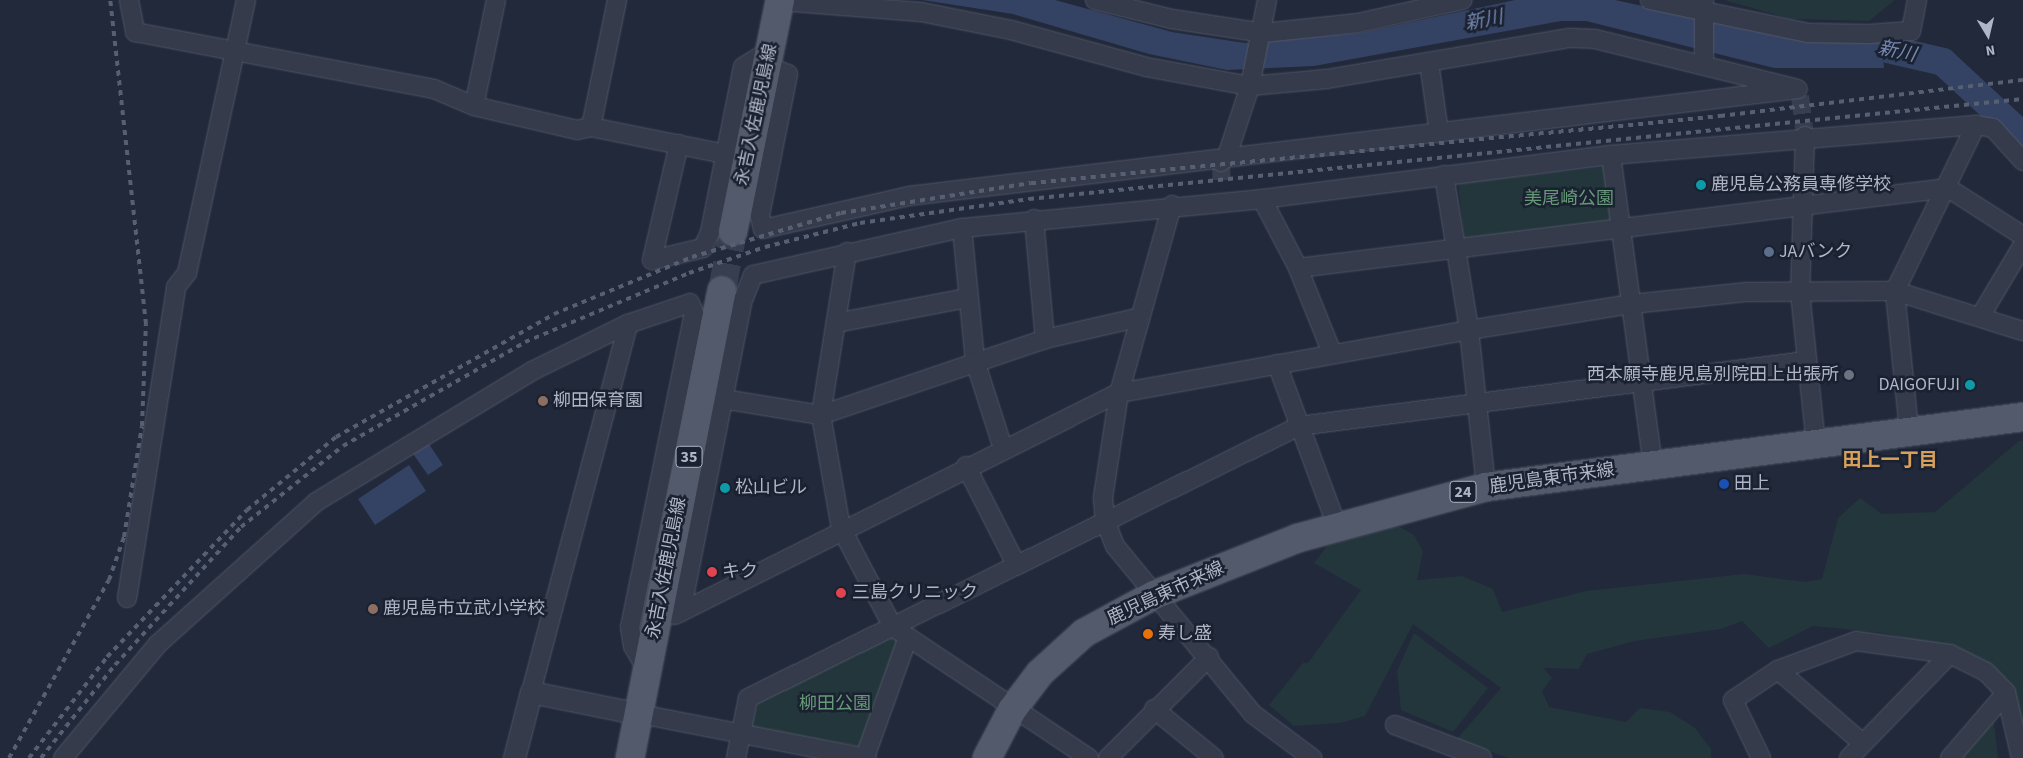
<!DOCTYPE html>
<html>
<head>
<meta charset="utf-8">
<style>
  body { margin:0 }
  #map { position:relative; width:2023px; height:758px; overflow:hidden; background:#21293b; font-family:"Source Sans 3","Noto Sans JP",sans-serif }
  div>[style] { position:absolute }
  .green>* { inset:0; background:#23363c }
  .water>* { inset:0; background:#344263 }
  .river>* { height:28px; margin:-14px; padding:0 14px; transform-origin:14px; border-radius:14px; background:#344263 }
  .minor-tunnel>* { height:18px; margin-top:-9px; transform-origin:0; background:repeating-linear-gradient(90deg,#363e50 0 18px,transparent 0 27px) }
  .primary-tunnel>* { height:28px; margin-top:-14px; transform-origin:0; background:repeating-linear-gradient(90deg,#363e50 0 28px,transparent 0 42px) }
  .roads { filter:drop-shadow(0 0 1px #505666) drop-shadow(0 0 1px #505666) }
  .minor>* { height:18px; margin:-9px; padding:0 9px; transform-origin:9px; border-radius:9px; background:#353b4b }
  .tertiary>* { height:21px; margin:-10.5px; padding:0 10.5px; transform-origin:10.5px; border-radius:10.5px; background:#353b4b }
  .primary>* { height:28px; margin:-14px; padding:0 14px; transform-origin:14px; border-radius:14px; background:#535a6c }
  .rail>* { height:4px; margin-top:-2px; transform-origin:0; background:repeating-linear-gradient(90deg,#575f73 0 5px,transparent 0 10px) }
  .dots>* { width:14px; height:14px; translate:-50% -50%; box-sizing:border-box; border:2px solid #1a2130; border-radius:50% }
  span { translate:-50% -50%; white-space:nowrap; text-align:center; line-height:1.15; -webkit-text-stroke:5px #1a2130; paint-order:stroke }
  .shield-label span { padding:1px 4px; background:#1a2130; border:1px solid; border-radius:4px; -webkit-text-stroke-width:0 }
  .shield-label { font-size:16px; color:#b0b6c7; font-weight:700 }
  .street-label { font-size:18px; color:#b0b6c7 }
  .poi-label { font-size:18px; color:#b0b6c7 }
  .left { translate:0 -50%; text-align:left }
  .right { translate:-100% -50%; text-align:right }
  .park-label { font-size:18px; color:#669978 }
  .water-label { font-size:19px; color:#7688b1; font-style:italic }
  .neighbourhood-label { font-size:19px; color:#d8a05a; font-weight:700 }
  .north { position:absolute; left:1963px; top:10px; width:50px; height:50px; -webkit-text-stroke:4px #1a2130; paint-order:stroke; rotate:171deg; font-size:14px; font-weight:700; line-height:20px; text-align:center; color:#b0b6c7 }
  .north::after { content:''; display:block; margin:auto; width:18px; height:22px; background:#b0b6c7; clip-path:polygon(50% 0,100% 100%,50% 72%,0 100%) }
</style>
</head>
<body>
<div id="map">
  <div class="green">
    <i style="clip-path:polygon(1724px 0,1895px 0,1869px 21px,1792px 19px)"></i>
    <i style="clip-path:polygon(1606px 167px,1611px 223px,1464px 238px,1458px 183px)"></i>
    <i style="clip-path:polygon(2019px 441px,2023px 441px,2023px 734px,2001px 675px,1944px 647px,1884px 633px,1813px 626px,1769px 648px,1742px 621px,1721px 629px,1635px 641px,1587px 654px,1579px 669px,1544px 668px,1552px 678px,1542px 691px,1549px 707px,1626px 722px,1640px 708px,1670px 712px,1695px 728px,1711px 749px,1711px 758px,1509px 758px,1456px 740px,1501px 688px,1413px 624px,1365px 716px,1340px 723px,1294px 726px,1269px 705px,1303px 663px,1308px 663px,1361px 590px,1314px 563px,1327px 546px,1398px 526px,1414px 535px,1423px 551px,1417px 580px,1462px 576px,1493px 589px,1502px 612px,1586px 591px,1744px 574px,1806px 582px,1822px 579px,1838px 518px,1860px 498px,1882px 514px,1935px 512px)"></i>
    <i style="clip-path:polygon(1414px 633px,1488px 688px,1453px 732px,1401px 710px,1397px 671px)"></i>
    <i style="clip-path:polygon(888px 635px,899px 640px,860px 746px,751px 728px,758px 701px)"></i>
    <i style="clip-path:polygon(1993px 714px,1998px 758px,1957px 758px)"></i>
  </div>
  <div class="water">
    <i style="clip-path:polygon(922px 0,1055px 0,1172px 32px,1245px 43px,1360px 33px,1515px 0,1615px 0,1790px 38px,1881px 41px,1884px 68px,1774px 68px,1586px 21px,1561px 21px,1314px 66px,1227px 70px,1149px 54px,1013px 14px)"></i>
    <i style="clip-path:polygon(427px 441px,443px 465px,428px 475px,411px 451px)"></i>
    <i style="clip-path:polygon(409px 465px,426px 491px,375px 525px,358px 499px)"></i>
  </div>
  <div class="river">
    <i style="left:1845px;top:50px;width:30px;rotate:-8deg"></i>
    <i style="left:1875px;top:46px;width:70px;rotate:13.2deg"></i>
    <i style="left:1943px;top:62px;width:109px;rotate:42.8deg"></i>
  </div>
  <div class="minor-tunnel">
    <i style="left:1800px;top:96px;width:40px;rotate:82.9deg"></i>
    <i style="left:1221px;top:162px;width:25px;rotate:88deg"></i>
  </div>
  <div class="primary-tunnel">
    <i style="left:722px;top:291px;width:61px;rotate:-79.6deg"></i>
  </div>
  <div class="roads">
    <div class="minor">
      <i style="left:129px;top:0;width:33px;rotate:79deg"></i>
      <i style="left:135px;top:32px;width:304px;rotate:10.8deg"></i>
      <i style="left:434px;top:89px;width:43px;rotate:23deg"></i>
      <i style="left:496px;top:0;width:108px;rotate:101.7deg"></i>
      <i style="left:474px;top:106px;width:106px;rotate:13.1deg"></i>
      <i style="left:577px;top:130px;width:14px;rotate:-12deg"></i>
      <i style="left:591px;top:127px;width:137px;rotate:11.4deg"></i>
      <i style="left:1095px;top:0;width:79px;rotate:13.9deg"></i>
      <i style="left:1172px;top:19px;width:92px;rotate:8.7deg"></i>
      <i style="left:1263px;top:33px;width:96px;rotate:-6deg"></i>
      <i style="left:1358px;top:23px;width:107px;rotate:-12.5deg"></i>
      <i style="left:1650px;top:0;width:161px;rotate:11.8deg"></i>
      <i style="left:1808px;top:33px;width:61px;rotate:0.9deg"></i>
      <i style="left:1869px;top:34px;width:42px;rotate:-4.1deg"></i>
      <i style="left:1911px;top:31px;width:32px;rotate:-79deg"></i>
      <i style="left:1704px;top:0;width:65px;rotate:90deg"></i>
      <i style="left:780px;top:1px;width:141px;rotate:4.5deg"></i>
      <i style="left:921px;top:12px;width:92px;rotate:11.3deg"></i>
      <i style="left:1011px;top:30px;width:140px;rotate:15.3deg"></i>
      <i style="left:1146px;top:67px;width:106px;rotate:10.4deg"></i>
      <i style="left:1250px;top:86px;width:77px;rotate:-5.2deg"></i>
      <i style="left:1327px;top:79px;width:246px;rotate:-9.6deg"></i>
      <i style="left:1570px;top:38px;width:25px;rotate:2deg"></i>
      <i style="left:1595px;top:39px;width:206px;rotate:13.8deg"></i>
      <i style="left:1429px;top:62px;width:72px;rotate:82deg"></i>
      <i style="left:767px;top:66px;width:22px;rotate:21deg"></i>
      <i style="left:788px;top:74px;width:145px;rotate:101.2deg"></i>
      <i style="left:760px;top:216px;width:13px;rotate:77deg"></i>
      <i style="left:763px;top:229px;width:150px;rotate:-12.7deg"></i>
      <i style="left:909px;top:196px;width:895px;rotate:-6.86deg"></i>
      <i style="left:591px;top:127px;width:130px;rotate:-78.4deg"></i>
      <i style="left:1805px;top:136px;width:156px;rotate:91.8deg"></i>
      <i style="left:1800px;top:292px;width:153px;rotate:84deg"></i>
      <i style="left:679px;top:144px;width:119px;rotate:103.1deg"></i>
      <i style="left:652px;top:260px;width:52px;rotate:-13.2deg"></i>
      <i style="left:703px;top:248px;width:17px;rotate:-66deg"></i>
      <i style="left:710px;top:232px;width:168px;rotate:-78.7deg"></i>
      <i style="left:743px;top:67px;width:32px;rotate:-32deg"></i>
      <i style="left:1611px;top:155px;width:314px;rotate:82.3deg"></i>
      <i style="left:1221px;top:162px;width:8px;rotate:-45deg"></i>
      <i style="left:1227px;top:156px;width:74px;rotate:-71.8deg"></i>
      <i style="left:1250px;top:86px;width:88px;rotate:-78.8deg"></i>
      <i style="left:1444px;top:175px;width:157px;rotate:80.8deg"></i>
      <i style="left:1469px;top:330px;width:158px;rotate:83.8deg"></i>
      <i style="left:1262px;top:199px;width:78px;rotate:62.4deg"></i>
      <i style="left:1298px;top:268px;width:92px;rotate:68.2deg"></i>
      <i style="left:1172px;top:205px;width:195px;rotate:105.7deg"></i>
      <i style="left:1119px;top:393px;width:106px;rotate:98.7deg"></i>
      <i style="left:1103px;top:498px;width:22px;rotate:85deg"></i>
      <i style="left:1105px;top:520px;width:28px;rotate:69deg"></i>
      <i style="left:1115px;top:546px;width:217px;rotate:50.6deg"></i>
      <i style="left:1253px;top:714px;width:74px;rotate:36.7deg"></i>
      <i style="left:1034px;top:219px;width:121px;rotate:84.8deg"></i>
      <i style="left:962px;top:228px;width:134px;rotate:84.4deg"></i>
      <i style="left:975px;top:361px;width:91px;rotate:72.2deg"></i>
      <i style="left:847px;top:252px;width:165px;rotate:99.1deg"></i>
      <i style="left:821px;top:415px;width:115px;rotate:80deg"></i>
      <i style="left:841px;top:528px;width:112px;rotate:62.3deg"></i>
      <i style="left:893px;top:627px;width:236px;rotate:33.8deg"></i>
      <i style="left:1298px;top:268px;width:655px;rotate:-7.02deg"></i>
      <i style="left:1948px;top:188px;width:89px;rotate:32.6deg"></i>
      <i style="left:1980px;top:317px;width:84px;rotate:-59.2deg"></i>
      <i style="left:836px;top:323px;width:133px;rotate:-10.8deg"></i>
      <i style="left:1277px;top:364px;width:173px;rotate:69.7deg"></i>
      <i style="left:723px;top:399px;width:99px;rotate:9.3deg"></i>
      <i style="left:821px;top:415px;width:237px;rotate:-18.7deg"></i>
      <i style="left:1045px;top:339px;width:94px;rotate:-12.9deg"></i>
      <i style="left:1909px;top:430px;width:140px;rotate:-95.8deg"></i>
      <i style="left:1895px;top:291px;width:185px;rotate:-64deg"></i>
      <i style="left:966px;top:466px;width:110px;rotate:63deg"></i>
      <i style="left:127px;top:598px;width:315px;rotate:-81deg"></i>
      <i style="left:176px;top:287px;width:18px;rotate:-52deg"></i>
      <i style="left:187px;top:273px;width:279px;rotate:-77.8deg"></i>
      <i style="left:681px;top:612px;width:318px;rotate:-78.8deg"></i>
      <i style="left:743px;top:300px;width:27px;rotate:-68deg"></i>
      <i style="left:753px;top:275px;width:214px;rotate:-12.7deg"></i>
      <i style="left:962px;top:228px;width:301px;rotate:-5.5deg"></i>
      <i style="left:1262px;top:199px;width:352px;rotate:-7.2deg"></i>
      <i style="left:1611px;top:155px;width:366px;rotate:-4.7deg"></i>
      <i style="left:1976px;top:125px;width:17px;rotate:10deg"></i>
      <i style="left:1993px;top:128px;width:45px;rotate:47.7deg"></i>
      <i style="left:675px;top:615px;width:496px;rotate:-26.6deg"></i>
      <i style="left:1119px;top:393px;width:356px;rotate:-10.2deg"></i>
      <i style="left:1469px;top:330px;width:165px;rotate:-9.1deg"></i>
      <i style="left:1632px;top:304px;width:116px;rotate:-6deg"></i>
      <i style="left:1747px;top:292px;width:148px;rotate:-0.4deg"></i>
      <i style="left:1895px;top:291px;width:134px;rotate:17.4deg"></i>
      <i style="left:1778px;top:670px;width:110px;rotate:40.9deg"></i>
      <i style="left:531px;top:692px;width:381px;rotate:-75.2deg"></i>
      <i style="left:1154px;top:709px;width:77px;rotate:39.2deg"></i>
      <i style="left:640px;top:714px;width:231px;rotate:11deg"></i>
      <i style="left:1395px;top:725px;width:93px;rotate:20.8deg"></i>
      <i style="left:865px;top:757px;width:127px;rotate:-70.3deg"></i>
      <i style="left:63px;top:758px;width:148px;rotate:-50.2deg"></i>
      <i style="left:158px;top:644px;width:212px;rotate:-41.9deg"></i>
      <i style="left:316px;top:502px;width:253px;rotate:-31.2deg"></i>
      <i style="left:532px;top:371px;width:107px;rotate:-26.1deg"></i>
      <i style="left:628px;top:324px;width:65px;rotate:-18.7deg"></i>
      <i style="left:690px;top:303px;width:11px;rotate:68deg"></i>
      <i style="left:694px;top:313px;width:320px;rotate:101.5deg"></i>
      <i style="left:630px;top:627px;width:19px;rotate:81deg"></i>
      <i style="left:633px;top:646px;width:28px;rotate:60deg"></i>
      <i style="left:736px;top:758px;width:61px;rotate:-78.7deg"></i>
      <i style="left:748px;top:698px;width:614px;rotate:-26.27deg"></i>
      <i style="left:1299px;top:426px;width:511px;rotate:-7.31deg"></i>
      <i style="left:1108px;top:758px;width:143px;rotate:-45deg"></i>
      <i style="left:1761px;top:758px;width:64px;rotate:-115.8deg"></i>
      <i style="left:1733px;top:700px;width:54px;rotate:-33.7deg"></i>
      <i style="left:1778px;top:670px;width:83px;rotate:-20.4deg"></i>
      <i style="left:1856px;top:641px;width:95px;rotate:7.9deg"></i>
      <i style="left:1950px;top:654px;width:40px;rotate:26.6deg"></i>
      <i style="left:1986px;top:672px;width:29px;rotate:46deg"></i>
      <i style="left:2006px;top:693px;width:67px;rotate:77deg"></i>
      <i style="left:1849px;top:758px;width:145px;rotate:-45.8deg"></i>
      <i style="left:1950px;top:758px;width:86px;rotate:-49.3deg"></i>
    </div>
    <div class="tertiary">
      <i style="left:514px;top:758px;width:68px;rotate:-75.6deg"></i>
      <i style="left:531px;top:692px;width:111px;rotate:11.4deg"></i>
    </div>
    <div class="primary">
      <i style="left:733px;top:231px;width:236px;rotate:-78.5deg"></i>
      <i style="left:630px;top:758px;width:476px;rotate:-78.9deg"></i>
      <i style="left:987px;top:758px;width:54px;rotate:-62.5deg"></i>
      <i style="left:1012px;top:710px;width:46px;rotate:-52.9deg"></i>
      <i style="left:1040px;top:673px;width:59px;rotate:-42.3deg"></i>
      <i style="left:1084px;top:633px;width:80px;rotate:-28.5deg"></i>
      <i style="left:1154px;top:595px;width:155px;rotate:-21.6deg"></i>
      <i style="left:1298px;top:538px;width:195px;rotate:-15.2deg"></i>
      <i style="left:1486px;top:487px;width:542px;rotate:-7.43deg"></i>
    </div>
  </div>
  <div class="rail">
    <i style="left:9px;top:758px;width:204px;rotate:-60.7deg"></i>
    <i style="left:109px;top:580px;width:46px;rotate:-70.8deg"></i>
    <i style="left:124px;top:537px;width:112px;rotate:-80.8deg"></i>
    <i style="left:142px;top:426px;width:102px;rotate:-87.8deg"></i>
    <i style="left:146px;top:324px;width:326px;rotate:-96.3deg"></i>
    <i style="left:29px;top:758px;width:128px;rotate:-52.3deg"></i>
    <i style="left:107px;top:657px;width:203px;rotate:-46.4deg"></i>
    <i style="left:247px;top:510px;width:115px;rotate:-39.4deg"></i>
    <i style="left:336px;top:437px;width:250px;rotate:-29.4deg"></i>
    <i style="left:554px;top:314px;width:149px;rotate:-22.4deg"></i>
    <i style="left:692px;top:257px;width:155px;rotate:-16.5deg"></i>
    <i style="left:841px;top:213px;width:192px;rotate:-9deg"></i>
    <i style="left:1031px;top:183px;width:692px;rotate:-5.55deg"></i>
    <i style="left:1720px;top:116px;width:305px;rotate:-6.8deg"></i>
    <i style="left:41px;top:758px;width:119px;rotate:-51.5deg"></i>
    <i style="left:115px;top:665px;width:187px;rotate:-47.6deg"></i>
    <i style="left:241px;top:527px;width:130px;rotate:-38.5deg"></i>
    <i style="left:343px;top:446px;width:210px;rotate:-29.7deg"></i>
    <i style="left:525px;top:342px;width:178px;rotate:-22.8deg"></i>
    <i style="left:689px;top:273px;width:80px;rotate:-18.9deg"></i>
    <i style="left:765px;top:247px;width:98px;rotate:-14.2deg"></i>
    <i style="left:860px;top:223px;width:171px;rotate:-8.1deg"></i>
    <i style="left:1029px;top:199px;width:999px;rotate:-5.74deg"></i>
  </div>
  <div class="dots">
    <i style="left:1701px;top:185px;background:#0f9aa8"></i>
    <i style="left:1769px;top:252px;background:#5c6f8a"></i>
    <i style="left:1849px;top:375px;background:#6b7280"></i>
    <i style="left:1970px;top:385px;background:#0f9aa8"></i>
    <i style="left:543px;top:401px;background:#8d6e63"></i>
    <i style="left:1724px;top:484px;background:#1a4fb4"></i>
    <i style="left:725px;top:488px;background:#0f9aa8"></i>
    <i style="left:712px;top:572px;background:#e0444e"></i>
    <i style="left:841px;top:593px;background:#e0444e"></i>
    <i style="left:373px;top:609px;background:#8d6e63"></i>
    <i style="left:1148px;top:634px;background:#e8710a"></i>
  </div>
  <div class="shield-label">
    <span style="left:689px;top:457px">35</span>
    <span style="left:1463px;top:492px">24</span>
  </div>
  <div class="street-label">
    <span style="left:757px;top:115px;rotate:-78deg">永吉入佐鹿児島線</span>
    <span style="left:1552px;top:479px;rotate:-8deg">鹿児島東市来線</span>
    <span style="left:667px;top:568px;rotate:-79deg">永吉入佐鹿児島線</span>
    <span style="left:1166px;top:594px;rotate:-25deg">鹿児島東市来線</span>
  </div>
  <div class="poi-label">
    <span class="left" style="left:1711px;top:185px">鹿児島公務員専修学校</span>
    <span class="left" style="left:1779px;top:252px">JAバンク</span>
    <span class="right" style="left:1839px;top:375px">西本願寺鹿児島別院田上出張所</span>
    <span class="right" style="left:1960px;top:385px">DAIGOFUJI</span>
    <span class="left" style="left:553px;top:401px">柳田保育園</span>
    <span class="left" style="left:1734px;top:484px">田上</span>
    <span class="left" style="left:735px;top:488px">松山ビル</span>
    <span class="left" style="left:722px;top:572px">キク</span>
    <span class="left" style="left:852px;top:593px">三島クリニック</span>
    <span class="left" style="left:383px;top:609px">鹿児島市立武小学校</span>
    <span class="left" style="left:1158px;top:634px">寿し盛</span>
  </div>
  <div class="park-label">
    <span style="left:1569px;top:199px">美尾崎公園</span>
    <span style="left:835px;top:704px">柳田公園</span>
  </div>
  <div class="water-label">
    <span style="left:1484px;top:21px;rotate:-11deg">新川</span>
    <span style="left:1897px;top:52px;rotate:12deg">新川</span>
  </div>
  <div class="neighbourhood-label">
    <span style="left:1890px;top:461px">田上一丁目</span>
  </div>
  <div class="north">N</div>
</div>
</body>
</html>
